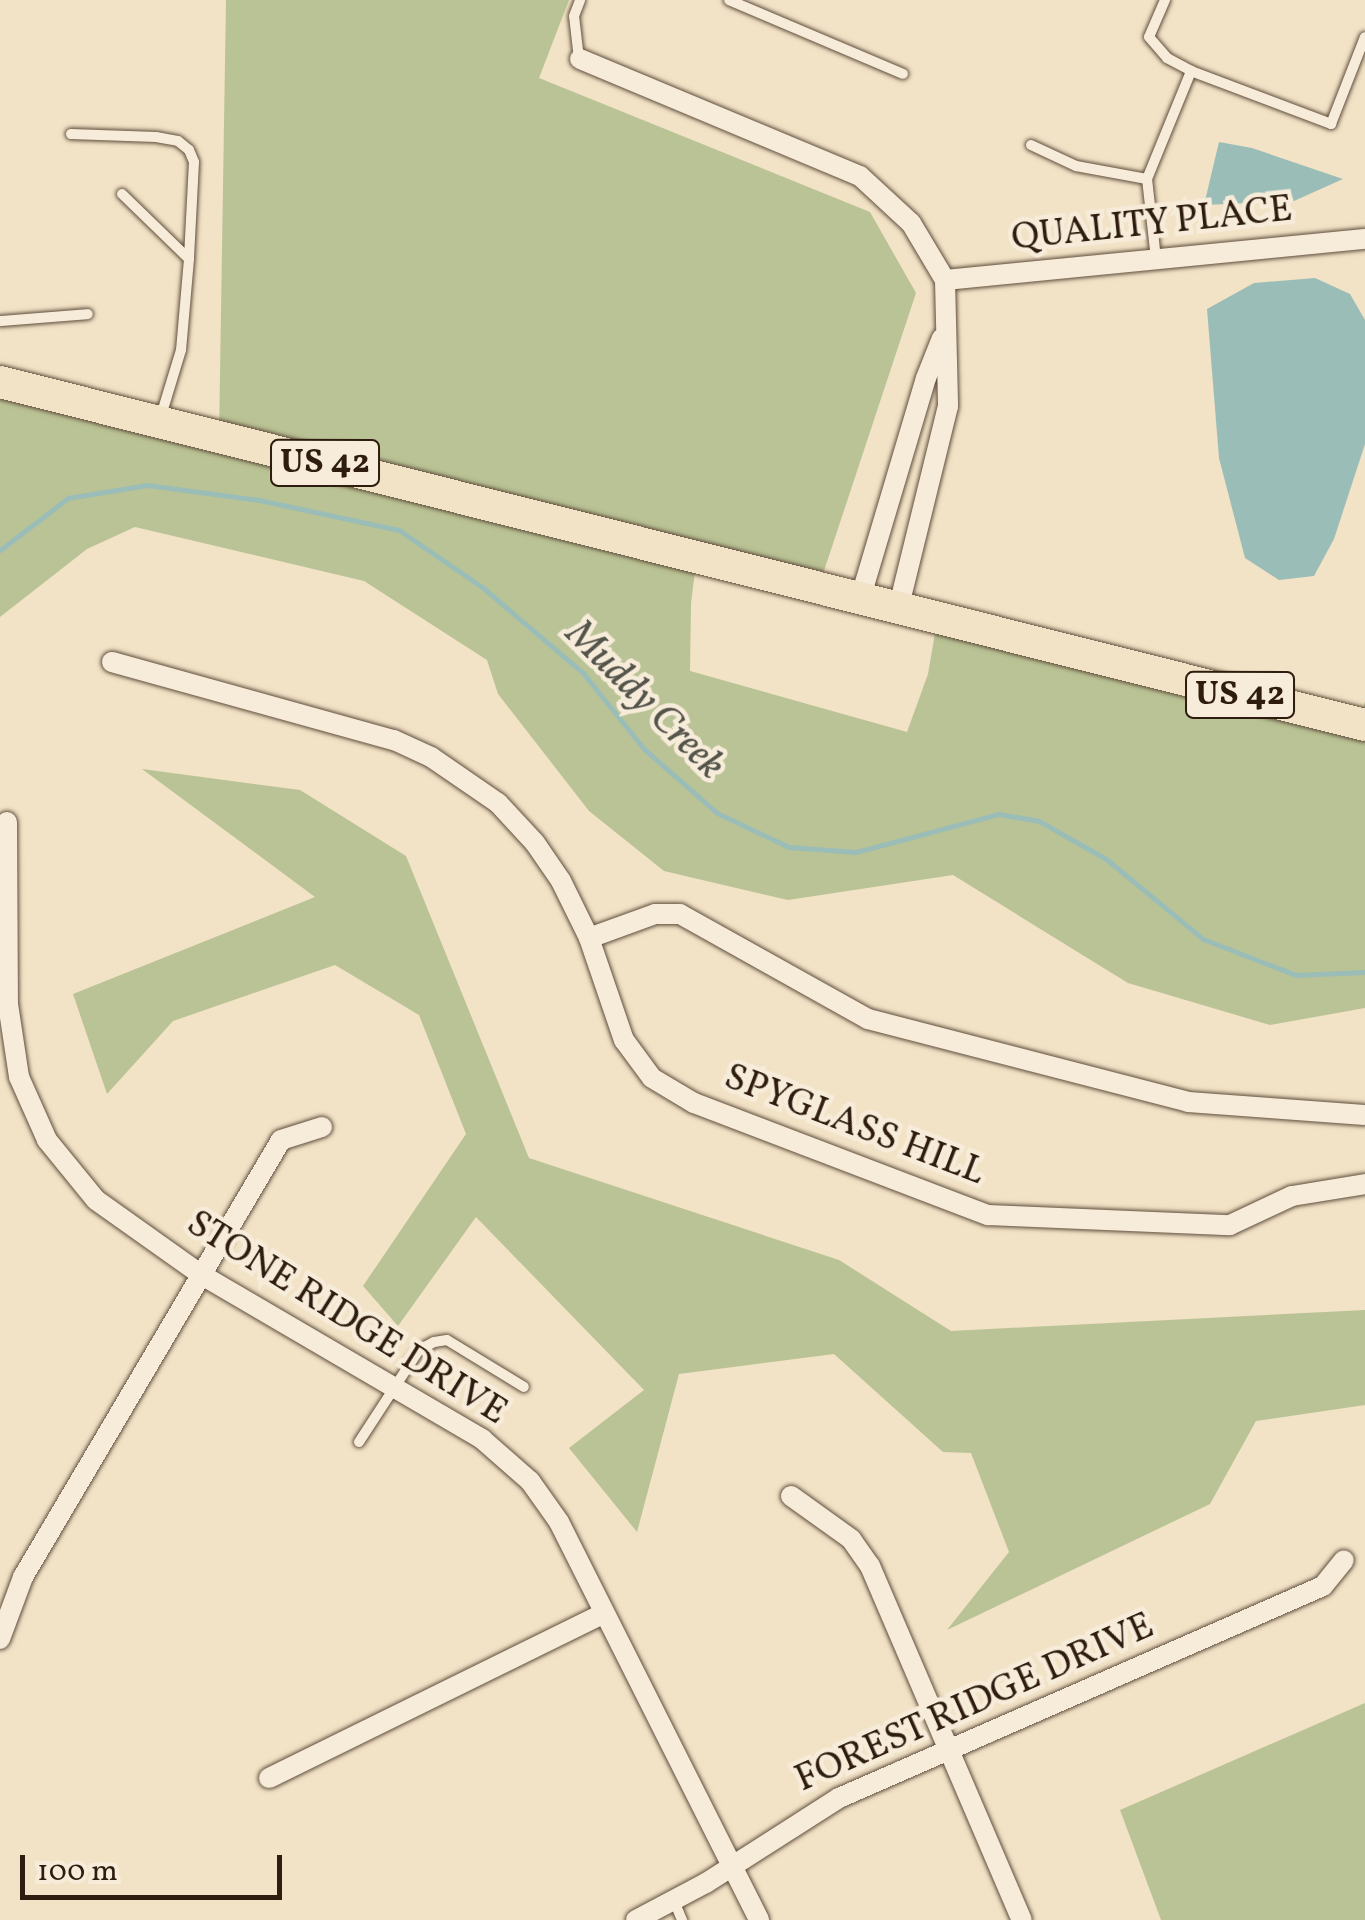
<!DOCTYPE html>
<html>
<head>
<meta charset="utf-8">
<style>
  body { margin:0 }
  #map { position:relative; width:1365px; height:1920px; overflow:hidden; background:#f2e2c6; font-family:Vollkorn,serif }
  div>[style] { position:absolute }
  .green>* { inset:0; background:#bac395 }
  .water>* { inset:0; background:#9bbdb8 }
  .stream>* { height:5px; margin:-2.5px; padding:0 2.5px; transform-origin:2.5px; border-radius:2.5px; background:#9bbdb8 }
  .roads { filter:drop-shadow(0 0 2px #5f4e3c) drop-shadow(0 0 2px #5f4e3c) }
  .service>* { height:10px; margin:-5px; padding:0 5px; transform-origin:5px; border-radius:5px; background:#f7ecda }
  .minor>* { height:20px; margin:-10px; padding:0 10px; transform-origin:10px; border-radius:10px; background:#f7ecda }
  .primary>* { height:32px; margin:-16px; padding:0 16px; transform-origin:16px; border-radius:16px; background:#f2e2c6 }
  span { translate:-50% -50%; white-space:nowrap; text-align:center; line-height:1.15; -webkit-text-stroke:9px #f7ecda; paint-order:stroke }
  .shield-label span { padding:2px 8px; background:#f7ecda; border:2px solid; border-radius:8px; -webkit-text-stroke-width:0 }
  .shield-label { font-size:35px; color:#2e1c0e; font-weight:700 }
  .street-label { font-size:38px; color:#2e1c0e }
  .water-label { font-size:40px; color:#54544a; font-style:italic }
  .scale { position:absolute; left:20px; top:1855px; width:262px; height:45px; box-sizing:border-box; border:5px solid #2e1c0e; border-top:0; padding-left:12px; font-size:30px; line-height:35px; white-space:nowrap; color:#2e1c0e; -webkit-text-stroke:8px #f7ecda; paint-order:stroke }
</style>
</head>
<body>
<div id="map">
  <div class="green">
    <i style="clip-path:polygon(226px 0,569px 0,539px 78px,870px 212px,916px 293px,819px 586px,697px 556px,691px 603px,690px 671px,907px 732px,928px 674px,938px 616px,1359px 723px,1365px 701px,1365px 1008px,1270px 1025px,1128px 983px,953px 875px,788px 900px,664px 871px,589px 811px,498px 694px,487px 660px,364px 581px,135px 527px,87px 549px,0 617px,0 382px,219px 436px)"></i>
    <i style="clip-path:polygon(142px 769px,300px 790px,406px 856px,529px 1158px,839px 1260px,951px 1331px,1365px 1310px,1365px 1405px,1256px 1421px,1210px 1504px,947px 1630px,1009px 1552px,971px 1453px,943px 1452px,834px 1354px,679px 1374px,637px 1532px,569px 1448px,644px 1390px,476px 1217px,398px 1326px,363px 1286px,466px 1134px,419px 1015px,335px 965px,173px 1021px,107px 1094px,73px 994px,315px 897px)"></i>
    <i style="clip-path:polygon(1365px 1703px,1365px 1920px,1161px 1920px,1120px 1810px)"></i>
  </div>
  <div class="water">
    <i style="clip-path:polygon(1219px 142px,1252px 148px,1343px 179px,1294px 201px,1204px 205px)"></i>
    <i style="clip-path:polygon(1315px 278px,1350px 294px,1365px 320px,1365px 444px,1334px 539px,1314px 576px,1279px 580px,1245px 558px,1219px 458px,1207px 309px,1254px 283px)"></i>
  </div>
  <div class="stream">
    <i style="left:0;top:550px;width:86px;rotate:-37.4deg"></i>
    <i style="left:68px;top:498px;width:80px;rotate:-9.3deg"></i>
    <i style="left:147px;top:485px;width:113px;rotate:7.6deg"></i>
    <i style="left:259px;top:500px;width:143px;rotate:12.1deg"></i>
    <i style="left:399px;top:530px;width:101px;rotate:34.5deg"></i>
    <i style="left:482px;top:587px;width:133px;rotate:40.4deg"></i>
    <i style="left:583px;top:673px;width:97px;rotate:51.2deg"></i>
    <i style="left:644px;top:749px;width:97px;rotate:41.2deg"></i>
    <i style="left:717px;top:813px;width:80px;rotate:25.3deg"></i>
    <i style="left:789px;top:847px;width:67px;rotate:4.3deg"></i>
    <i style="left:856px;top:852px;width:148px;rotate:-14.9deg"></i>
    <i style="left:999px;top:814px;width:41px;rotate:9.9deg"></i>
    <i style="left:1039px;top:821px;width:77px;rotate:29.6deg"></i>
    <i style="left:1106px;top:859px;width:126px;rotate:39.5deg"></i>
    <i style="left:1203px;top:939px;width:100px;rotate:21.2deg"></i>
    <i style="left:1296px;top:975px;width:69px;rotate:-2.5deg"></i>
  </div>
  <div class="roads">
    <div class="service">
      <i style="left:729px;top:0;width:189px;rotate:23deg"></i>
      <i style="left:1165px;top:0;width:40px;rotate:113.4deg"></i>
      <i style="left:1149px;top:37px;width:28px;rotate:49deg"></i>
      <i style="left:1167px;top:58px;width:27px;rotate:28deg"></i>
      <i style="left:1191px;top:71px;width:150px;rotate:20.7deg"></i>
      <i style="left:1331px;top:124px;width:93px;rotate:-68.7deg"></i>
      <i style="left:579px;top:59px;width:43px;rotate:-96.6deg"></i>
      <i style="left:574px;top:16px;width:17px;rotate:-69deg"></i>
      <i style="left:71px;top:134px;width:85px;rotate:2deg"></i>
      <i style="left:156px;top:137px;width:22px;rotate:10deg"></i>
      <i style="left:178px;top:141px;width:14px;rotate:39deg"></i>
      <i style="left:189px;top:150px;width:13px;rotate:67deg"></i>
      <i style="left:194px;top:162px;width:97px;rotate:93deg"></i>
      <i style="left:1031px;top:145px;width:50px;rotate:25deg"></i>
      <i style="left:1076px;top:166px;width:72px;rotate:10.4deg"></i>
      <i style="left:122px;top:194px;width:93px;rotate:44.1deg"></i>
      <i style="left:189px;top:259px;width:91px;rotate:95deg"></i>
      <i style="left:181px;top:350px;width:69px;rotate:106.9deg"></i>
      <i style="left:1156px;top:259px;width:81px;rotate:-96.4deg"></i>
      <i style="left:1147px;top:179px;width:117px;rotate:-67.8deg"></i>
      <i style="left:0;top:321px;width:88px;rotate:-4.5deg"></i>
      <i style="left:359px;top:1442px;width:110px;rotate:-56.9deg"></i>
      <i style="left:419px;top:1350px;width:17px;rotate:-28deg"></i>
      <i style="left:434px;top:1342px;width:13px;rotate:-9deg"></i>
      <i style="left:447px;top:1340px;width:90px;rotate:31.4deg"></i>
      <i style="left:674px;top:1901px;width:21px;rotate:67deg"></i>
    </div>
    <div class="minor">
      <i style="left:580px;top:59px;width:303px;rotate:22.7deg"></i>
      <i style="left:860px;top:176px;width:69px;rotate:42.7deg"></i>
      <i style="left:911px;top:223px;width:66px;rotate:59.2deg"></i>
      <i style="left:945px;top:280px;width:126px;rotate:88.6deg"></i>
      <i style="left:948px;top:406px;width:206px;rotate:103.8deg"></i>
      <i style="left:945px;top:280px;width:422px;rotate:-5.6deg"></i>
      <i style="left:861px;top:596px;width:227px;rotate:-73.4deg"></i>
      <i style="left:926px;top:378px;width:43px;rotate:-68.2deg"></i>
      <i style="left:112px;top:662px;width:293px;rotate:15.5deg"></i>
      <i style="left:394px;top:740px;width:41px;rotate:24.7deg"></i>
      <i style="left:431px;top:757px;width:81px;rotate:34.5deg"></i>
      <i style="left:498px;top:803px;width:54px;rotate:47.2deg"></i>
      <i style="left:535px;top:843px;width:46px;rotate:55.6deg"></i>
      <i style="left:561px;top:881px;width:64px;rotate:63.8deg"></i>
      <i style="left:589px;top:938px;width:108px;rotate:71.1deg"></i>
      <i style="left:624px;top:1040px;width:47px;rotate:53.6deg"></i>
      <i style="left:652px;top:1078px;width:49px;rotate:30.8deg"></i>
      <i style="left:694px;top:1103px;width:315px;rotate:20.9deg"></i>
      <i style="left:988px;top:1215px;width:242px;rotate:2.4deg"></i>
      <i style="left:1230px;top:1225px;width:68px;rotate:-25.1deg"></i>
      <i style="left:1292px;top:1196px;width:74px;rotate:-9.3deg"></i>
      <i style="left:7px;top:822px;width:182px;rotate:89.7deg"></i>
      <i style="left:8px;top:1004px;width:74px;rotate:81.4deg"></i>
      <i style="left:19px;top:1077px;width:69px;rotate:66deg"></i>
      <i style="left:47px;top:1140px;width:77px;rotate:50.8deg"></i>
      <i style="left:96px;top:1200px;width:128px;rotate:35.4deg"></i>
      <i style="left:200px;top:1274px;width:327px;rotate:30.3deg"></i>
      <i style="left:482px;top:1439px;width:64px;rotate:41.2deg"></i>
      <i style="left:530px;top:1481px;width:50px;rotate:54.7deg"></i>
      <i style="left:559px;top:1522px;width:445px;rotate:63.3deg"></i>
      <i style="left:589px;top:938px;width:70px;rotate:-20deg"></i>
      <i style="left:655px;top:914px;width:25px"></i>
      <i style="left:680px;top:914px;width:215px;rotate:29.2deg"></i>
      <i style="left:868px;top:1019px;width:331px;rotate:14.5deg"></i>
      <i style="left:1188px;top:1102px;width:177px;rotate:4.2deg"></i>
      <i style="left:791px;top:1496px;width:74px;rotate:35.6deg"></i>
      <i style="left:851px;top:1539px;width:33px;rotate:55deg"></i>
      <i style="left:870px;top:1566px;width:385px;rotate:66.8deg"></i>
      <i style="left:0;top:1639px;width:66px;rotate:-69.6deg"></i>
      <i style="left:23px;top:1577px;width:507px;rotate:-59.44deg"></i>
      <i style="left:281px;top:1140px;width:43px;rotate:-17.6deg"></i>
      <i style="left:269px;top:1778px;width:373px;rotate:-26.2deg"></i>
      <i style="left:636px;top:1920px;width:79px;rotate:-27.9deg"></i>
      <i style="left:706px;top:1883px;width:158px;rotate:-32.6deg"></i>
      <i style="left:839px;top:1798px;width:528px;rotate:-23.65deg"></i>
      <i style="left:1323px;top:1586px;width:33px;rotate:-51deg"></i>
    </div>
    <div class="primary">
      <i style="left:0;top:382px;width:1407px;rotate:14.11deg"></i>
    </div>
  </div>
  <div class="shield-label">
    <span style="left:325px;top:463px">US 42</span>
    <span style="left:1240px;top:695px">US 42</span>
  </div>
  <div class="street-label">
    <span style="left:1152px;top:225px;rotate:-6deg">QUALITY PLACE</span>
    <span style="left:854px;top:1126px;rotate:21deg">SPYGLASS HILL</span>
    <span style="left:346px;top:1319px;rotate:32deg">STONE RIDGE DRIVE</span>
    <span style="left:975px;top:1704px;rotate:-24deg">FOREST RIDGE DRIVE</span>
  </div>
  <div class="water-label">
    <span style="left:644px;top:701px;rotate:45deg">Muddy Creek</span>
  </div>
  <div class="scale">100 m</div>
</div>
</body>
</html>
